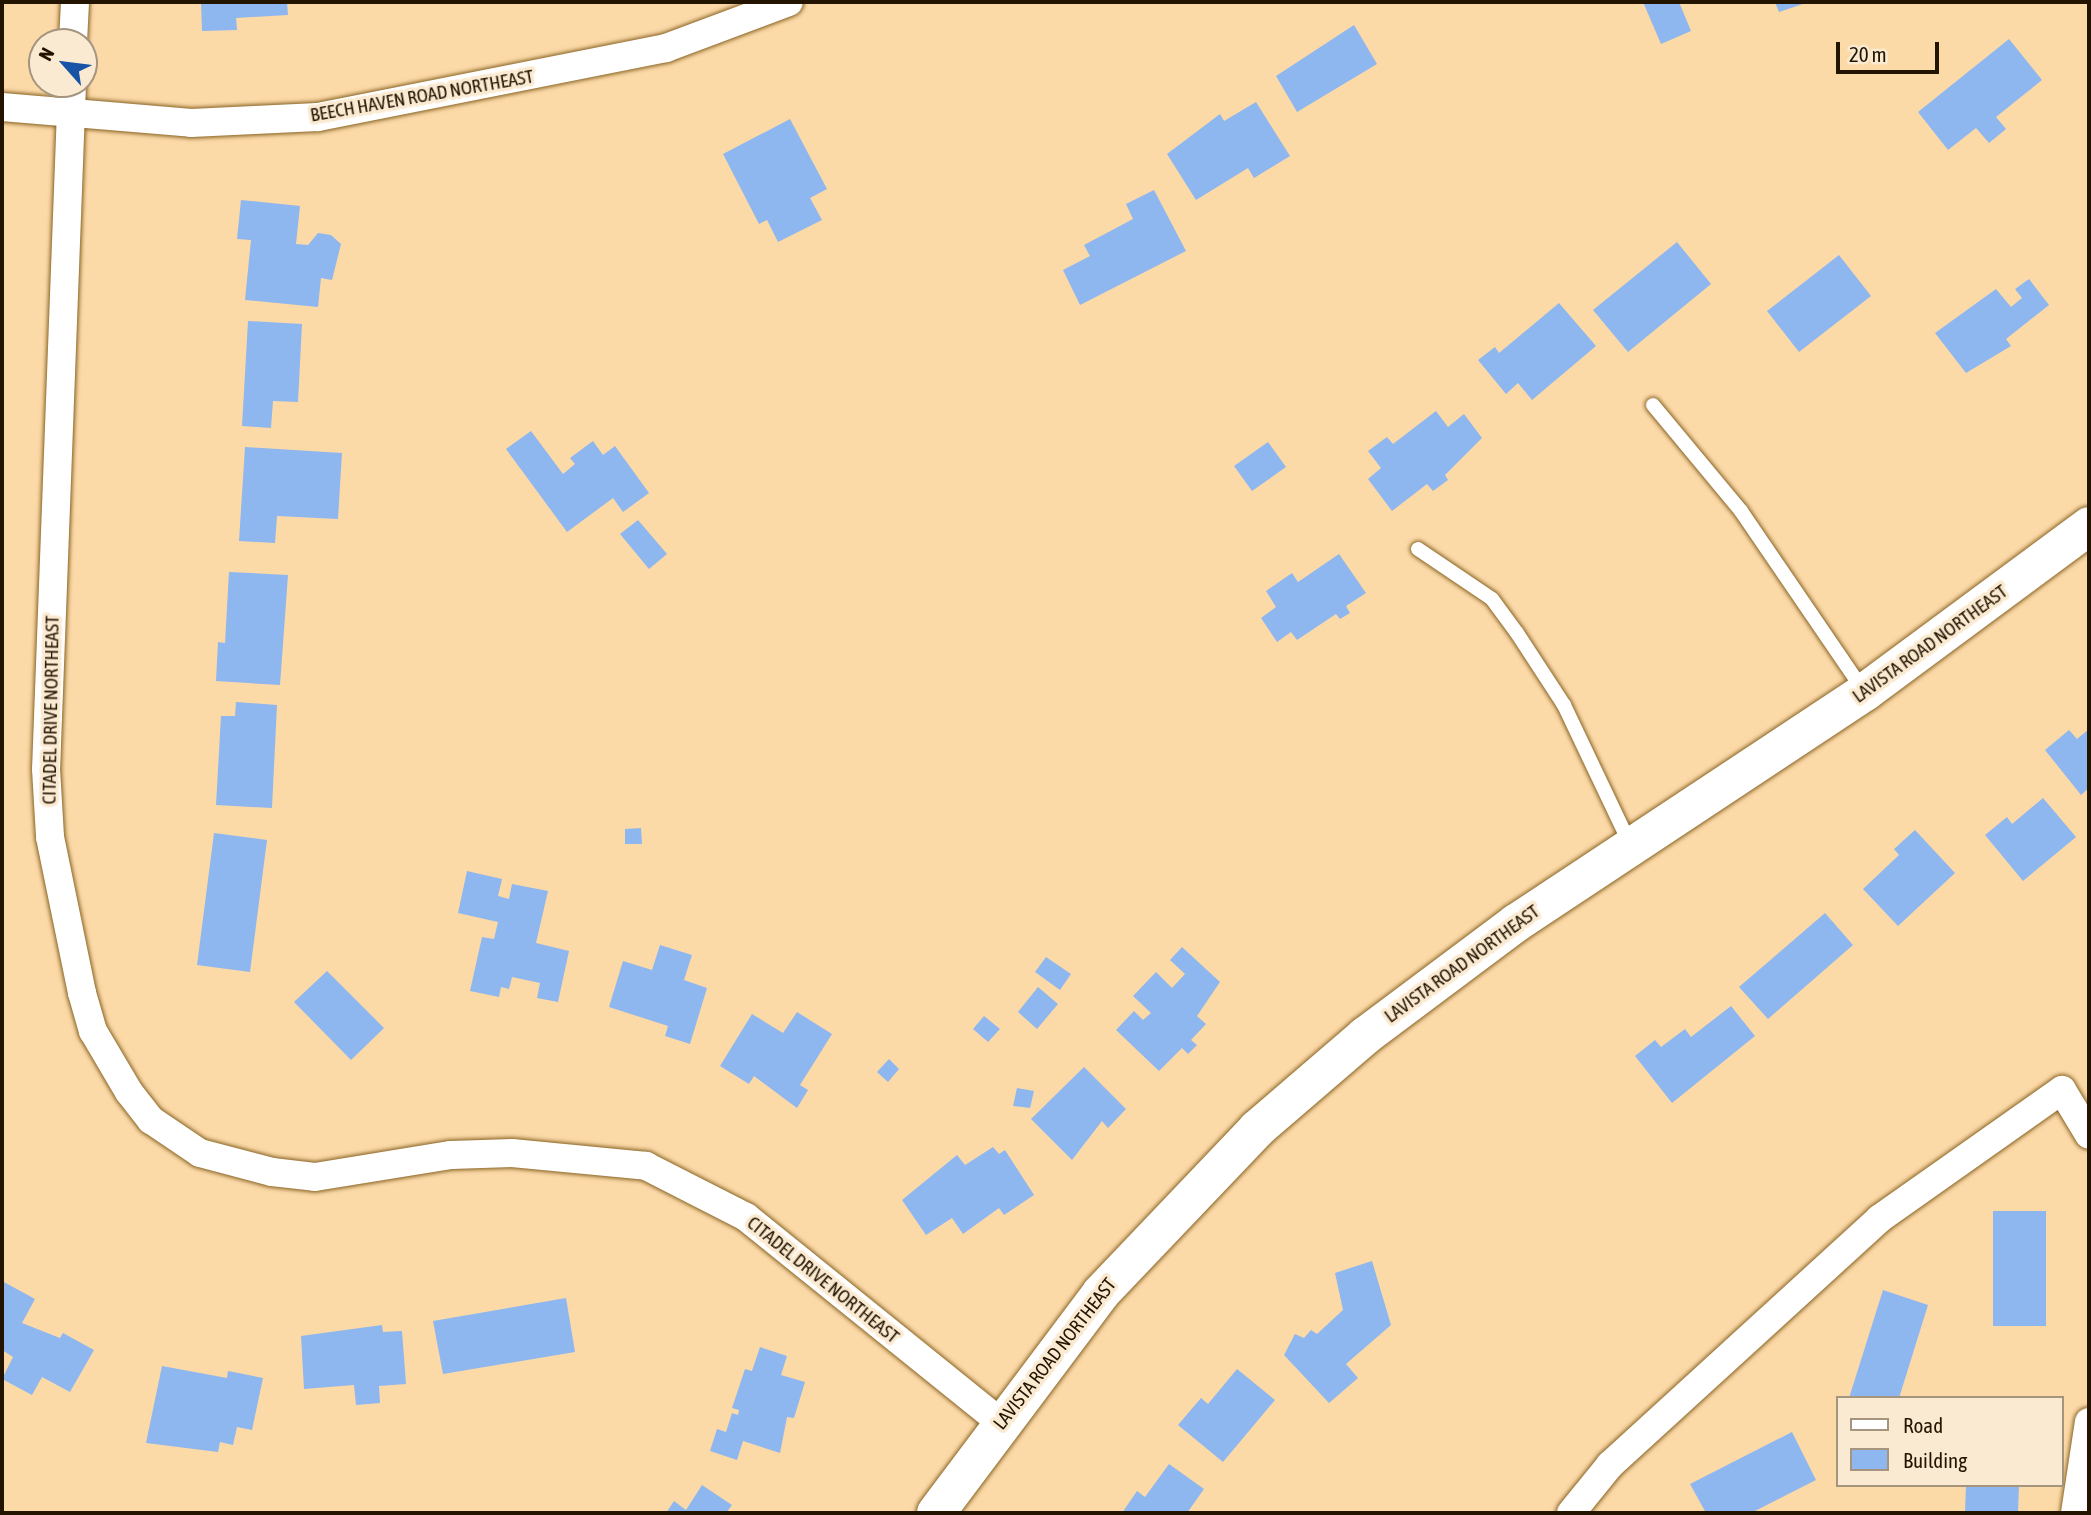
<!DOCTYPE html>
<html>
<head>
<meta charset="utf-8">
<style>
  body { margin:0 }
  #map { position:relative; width:2091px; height:1515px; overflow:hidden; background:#fcdaa8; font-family:"Asap Condensed",sans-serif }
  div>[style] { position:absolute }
  .building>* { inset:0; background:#8eb6ef }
  .roads { filter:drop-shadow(0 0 2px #896424) drop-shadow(0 0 2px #896424) }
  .service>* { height:14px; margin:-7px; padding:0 7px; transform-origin:7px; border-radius:7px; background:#fff }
  .minor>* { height:28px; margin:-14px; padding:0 14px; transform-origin:14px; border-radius:14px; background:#fff }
  .secondary>* { height:38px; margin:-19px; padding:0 19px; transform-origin:19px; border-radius:19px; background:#fff }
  span { translate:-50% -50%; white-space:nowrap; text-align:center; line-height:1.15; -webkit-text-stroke:7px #fbead2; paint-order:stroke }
  .street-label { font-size:19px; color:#231400 }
  .frame { position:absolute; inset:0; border:4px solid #231400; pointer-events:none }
  .legend { position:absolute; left:1836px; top:1396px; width:228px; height:91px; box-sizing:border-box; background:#fbead2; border:2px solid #a5947e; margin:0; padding:9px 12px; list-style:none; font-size:21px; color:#231400 }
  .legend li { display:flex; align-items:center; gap:14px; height:35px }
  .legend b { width:35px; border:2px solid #a5947e }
  .north { position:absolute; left:28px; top:28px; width:70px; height:70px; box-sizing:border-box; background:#fbead2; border:2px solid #a5947e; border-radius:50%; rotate:298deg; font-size:19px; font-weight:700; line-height:28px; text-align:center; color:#231400 }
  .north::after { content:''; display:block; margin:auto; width:24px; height:32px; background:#1854a5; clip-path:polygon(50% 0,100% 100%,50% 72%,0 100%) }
  .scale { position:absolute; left:1836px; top:42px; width:103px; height:32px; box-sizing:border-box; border:4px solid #231400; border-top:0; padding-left:9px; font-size:21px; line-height:24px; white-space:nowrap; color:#231400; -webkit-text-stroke:5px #fbead2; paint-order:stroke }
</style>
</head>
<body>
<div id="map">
  <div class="building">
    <i style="clip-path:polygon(201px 2px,287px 2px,288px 15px,236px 18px,237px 30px,202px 31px)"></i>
    <i style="clip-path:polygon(1643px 2px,1679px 2px,1691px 31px,1661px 44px)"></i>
    <i style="clip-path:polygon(1775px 2px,1809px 2px,1779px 12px)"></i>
    <i style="clip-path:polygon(1354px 25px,1377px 64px,1297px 112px,1276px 76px)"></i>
    <i style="clip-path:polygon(2009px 39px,2042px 80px,1996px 117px,2006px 129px,1989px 143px,1976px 128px,1948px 150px,1918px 112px)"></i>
    <i style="clip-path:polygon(1256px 102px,1290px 156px,1254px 178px,1248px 168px,1196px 200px,1167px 154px,1220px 114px,1224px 121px)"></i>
    <i style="clip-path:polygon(790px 119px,827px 189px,810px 198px,822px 220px,778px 242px,767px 220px,759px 224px,723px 154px)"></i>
    <i style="clip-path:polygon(1154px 190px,1186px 251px,1080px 305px,1063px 270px,1090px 256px,1084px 245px,1133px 219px,1126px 204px)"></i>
    <i style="clip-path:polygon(241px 200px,300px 206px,296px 244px,308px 245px,318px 233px,331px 235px,341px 244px,332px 280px,321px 278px,318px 307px,245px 300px,251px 240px,237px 239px)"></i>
    <i style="clip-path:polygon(1677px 242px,1711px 284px,1628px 352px,1593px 310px)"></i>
    <i style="clip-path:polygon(1839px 255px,1871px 296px,1799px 352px,1767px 311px)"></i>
    <i style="clip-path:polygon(2029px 279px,2049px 305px,2006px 339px,2011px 346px,1966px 373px,1935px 333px,1996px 289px,2011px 307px,2022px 298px,2015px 289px)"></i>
    <i style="clip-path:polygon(1559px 303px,1596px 346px,1532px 400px,1518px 383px,1506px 394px,1478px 360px,1495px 347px,1499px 353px)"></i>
    <i style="clip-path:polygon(248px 321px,302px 324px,298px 402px,273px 401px,271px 428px,242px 426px)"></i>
    <i style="clip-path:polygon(1436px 411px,1448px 427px,1464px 414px,1482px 438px,1445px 475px,1448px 480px,1433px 491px,1427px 484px,1392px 511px,1368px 479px,1381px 468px,1368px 451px,1387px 437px,1393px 444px)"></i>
    <i style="clip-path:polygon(531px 431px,563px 474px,575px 464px,570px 458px,593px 441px,603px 455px,615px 446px,649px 493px,623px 512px,613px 498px,567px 532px,506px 449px)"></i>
    <i style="clip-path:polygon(1268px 442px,1286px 467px,1252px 491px,1234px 466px)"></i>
    <i style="clip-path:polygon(245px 447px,342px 453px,338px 519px,277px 516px,275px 543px,239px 541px)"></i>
    <i style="clip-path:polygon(638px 520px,667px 554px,649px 569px,620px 534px)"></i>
    <i style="clip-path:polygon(1339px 554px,1366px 593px,1346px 606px,1350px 613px,1340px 619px,1336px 614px,1297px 640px,1291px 632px,1277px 642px,1261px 618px,1276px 607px,1266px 591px,1292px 573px,1298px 582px)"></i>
    <i style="clip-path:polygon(229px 572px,288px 575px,280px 685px,216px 681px,218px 642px,225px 643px)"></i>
    <i style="clip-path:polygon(236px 702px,277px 705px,272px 808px,216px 805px,221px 716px,235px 716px)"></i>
    <i style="clip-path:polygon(2089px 729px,2089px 788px,2081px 795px,2045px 750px,2069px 730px,2077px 739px)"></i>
    <i style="clip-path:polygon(2043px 798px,2076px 837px,2023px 881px,1985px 835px,2007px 817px,2012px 824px)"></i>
    <i style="clip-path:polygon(641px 828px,642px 844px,625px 844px,625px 829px)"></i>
    <i style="clip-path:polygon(1915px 830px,1955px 873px,1898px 926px,1863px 889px,1899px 855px,1894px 849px)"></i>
    <i style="clip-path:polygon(214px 833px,267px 840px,250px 972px,197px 965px)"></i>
    <i style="clip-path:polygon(467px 871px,502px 879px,498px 896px,509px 899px,512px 884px,548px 891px,536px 943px,569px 951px,558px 1002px,537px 998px,540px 983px,512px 977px,509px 989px,501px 987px,499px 997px,470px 991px,482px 937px,494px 939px,498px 922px,458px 913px)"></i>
    <i style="clip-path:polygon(1825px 913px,1853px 945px,1768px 1019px,1739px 987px)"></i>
    <i style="clip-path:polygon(660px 945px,692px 955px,684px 980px,707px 988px,690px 1044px,665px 1036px,668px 1026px,609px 1007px,623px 961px,652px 970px)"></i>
    <i style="clip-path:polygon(1182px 947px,1220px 982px,1197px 1016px,1206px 1024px,1191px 1040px,1197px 1045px,1188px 1054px,1182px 1048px,1159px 1071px,1116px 1030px,1134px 1011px,1143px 1020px,1151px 1013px,1133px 996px,1156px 972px,1172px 988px,1185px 974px,1170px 960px)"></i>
    <i style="clip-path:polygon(1046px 957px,1071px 974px,1060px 990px,1035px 972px)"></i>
    <i style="clip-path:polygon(327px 971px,384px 1028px,351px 1060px,294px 1002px)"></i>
    <i style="clip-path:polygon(1038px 987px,1058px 1004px,1037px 1029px,1018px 1012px)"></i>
    <i style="clip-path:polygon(1731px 1006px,1755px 1036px,1672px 1103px,1635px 1056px,1655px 1040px,1661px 1047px,1685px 1029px,1691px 1037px)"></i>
    <i style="clip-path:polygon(797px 1012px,832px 1034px,800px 1085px,808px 1090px,797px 1108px,754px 1076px,749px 1084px,720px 1066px,752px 1014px,783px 1033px)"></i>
    <i style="clip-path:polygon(984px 1016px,1000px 1029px,988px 1042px,973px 1029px)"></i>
    <i style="clip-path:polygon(889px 1059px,899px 1069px,888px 1082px,877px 1072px)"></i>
    <i style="clip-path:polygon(1084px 1067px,1126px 1109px,1108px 1128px,1102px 1121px,1072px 1160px,1031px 1119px)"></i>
    <i style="clip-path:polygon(1017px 1088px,1034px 1091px,1030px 1108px,1013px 1106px)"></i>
    <i style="clip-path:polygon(993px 1147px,999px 1154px,1005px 1150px,1034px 1195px,1004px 1215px,999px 1208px,963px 1234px,952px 1218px,926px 1235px,902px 1200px,957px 1155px,965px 1165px)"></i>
    <i style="clip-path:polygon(1993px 1211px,2046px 1211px,2046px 1326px,1993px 1326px)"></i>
    <i style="clip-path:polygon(1372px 1261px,1391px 1325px,1346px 1364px,1358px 1378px,1329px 1403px,1284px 1355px,1295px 1334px,1304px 1338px,1311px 1330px,1317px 1334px,1343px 1310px,1335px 1273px)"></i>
    <i style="clip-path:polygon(2px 1281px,35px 1299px,22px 1323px,60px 1338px,63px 1333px,94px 1350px,70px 1392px,42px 1377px,32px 1395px,2px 1379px,13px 1357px,2px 1350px)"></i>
    <i style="clip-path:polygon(1883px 1290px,1928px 1305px,1899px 1398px,1849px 1398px)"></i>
    <i style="clip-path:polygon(566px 1298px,575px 1352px,443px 1374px,433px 1321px)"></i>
    <i style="clip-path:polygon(382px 1325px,383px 1332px,402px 1331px,406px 1384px,379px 1386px,380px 1403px,356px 1405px,354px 1385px,304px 1389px,301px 1336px)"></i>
    <i style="clip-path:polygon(760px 1347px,787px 1356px,781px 1375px,805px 1382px,794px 1418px,787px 1417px,780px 1453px,743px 1441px,737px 1460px,710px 1451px,717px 1429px,726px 1432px,732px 1413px,738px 1415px,739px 1410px,732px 1408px,745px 1369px,752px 1371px)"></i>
    <i style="clip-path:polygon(162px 1366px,227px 1378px,228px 1371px,263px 1378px,252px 1430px,237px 1427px,233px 1445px,220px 1442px,218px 1452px,146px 1443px)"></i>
    <i style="clip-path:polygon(1237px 1369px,1275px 1400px,1223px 1462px,1178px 1425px,1201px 1398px,1208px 1404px)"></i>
    <i style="clip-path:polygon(1792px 1432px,1816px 1480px,1751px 1513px,1706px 1513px,1690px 1484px)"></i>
    <i style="clip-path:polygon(1169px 1464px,1204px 1489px,1187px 1513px,1122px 1513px,1137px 1491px,1145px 1497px)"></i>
    <i style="clip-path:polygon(702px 1485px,732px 1505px,726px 1513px,666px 1513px,674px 1501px,686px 1510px)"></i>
    <i style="clip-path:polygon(1966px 1485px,2019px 1485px,2018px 1513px,1965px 1513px)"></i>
  </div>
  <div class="roads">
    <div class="service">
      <i style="left:1653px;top:405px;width:138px;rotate:50.3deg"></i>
      <i style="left:1741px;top:511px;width:218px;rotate:55.7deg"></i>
      <i style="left:1418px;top:549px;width:89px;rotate:34deg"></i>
      <i style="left:1492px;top:599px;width:42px;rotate:53.7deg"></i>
      <i style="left:1517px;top:633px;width:86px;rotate:56.9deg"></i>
      <i style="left:1564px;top:705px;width:156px;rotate:64.6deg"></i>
    </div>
    <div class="minor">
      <i style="left:73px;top:42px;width:40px;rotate:-87.1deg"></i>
      <i style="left:72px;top:84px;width:685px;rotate:92.17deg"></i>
      <i style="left:46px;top:769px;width:68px;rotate:86.6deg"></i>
      <i style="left:50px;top:837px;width:159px;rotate:78.4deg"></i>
      <i style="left:82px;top:993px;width:40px;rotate:74deg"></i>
      <i style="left:93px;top:1031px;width:71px;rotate:59.5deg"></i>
      <i style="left:129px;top:1092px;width:36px;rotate:52deg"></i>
      <i style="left:151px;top:1120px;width:59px;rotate:34deg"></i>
      <i style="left:200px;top:1153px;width:74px;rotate:14.8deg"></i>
      <i style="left:272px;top:1172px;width:43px;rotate:6.6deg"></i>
      <i style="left:315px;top:1177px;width:138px;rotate:-9.2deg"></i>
      <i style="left:451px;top:1155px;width:61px;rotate:-1.9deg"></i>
      <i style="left:512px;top:1153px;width:135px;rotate:5.5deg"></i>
      <i style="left:646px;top:1166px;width:112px;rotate:27deg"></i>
      <i style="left:746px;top:1217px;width:326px;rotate:38.9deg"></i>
      <i style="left:2px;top:107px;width:190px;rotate:4.8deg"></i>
      <i style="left:191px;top:123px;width:127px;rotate:-2.7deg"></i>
      <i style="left:318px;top:117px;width:355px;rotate:-11.2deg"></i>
      <i style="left:666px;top:48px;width:131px;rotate:-20.5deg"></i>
      <i style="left:1571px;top:1513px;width:62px;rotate:-50.9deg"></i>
      <i style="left:1610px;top:1465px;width:365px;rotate:-42.4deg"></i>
      <i style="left:1879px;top:1219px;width:224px;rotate:-35.2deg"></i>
      <i style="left:2062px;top:1090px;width:52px;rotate:59deg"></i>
      <i style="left:2075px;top:1513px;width:92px;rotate:-81.3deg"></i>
    </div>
    <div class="secondary">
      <i style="left:936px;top:1513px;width:275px;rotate:-53.1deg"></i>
      <i style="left:1101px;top:1293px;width:226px;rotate:-46.4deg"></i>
      <i style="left:1257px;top:1129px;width:143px;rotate:-40.7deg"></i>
      <i style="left:1365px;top:1036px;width:189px;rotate:-36.8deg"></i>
      <i style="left:1516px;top:923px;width:419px;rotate:-33.5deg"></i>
      <i style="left:1865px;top:692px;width:279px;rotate:-36.5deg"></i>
    </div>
  </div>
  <div class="street-label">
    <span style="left:422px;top:96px;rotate:-10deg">BEECH HAVEN ROAD NORTHEAST</span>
    <span style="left:1930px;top:644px;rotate:-36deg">LAVISTA ROAD NORTHEAST</span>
    <span style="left:51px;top:710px;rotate:-89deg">CITADEL DRIVE NORTHEAST</span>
    <span style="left:1462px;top:964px;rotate:-36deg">LAVISTA ROAD NORTHEAST</span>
    <span style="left:823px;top:1280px;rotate:39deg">CITADEL DRIVE NORTHEAST</span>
    <span style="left:1055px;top:1354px;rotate:-52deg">LAVISTA ROAD NORTHEAST</span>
  </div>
  <div class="frame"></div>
  <ul class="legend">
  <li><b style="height:9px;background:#fff"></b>Road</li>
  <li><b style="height:19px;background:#8eb6ef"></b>Building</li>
  </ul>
  <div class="north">N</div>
  <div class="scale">20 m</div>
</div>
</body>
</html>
